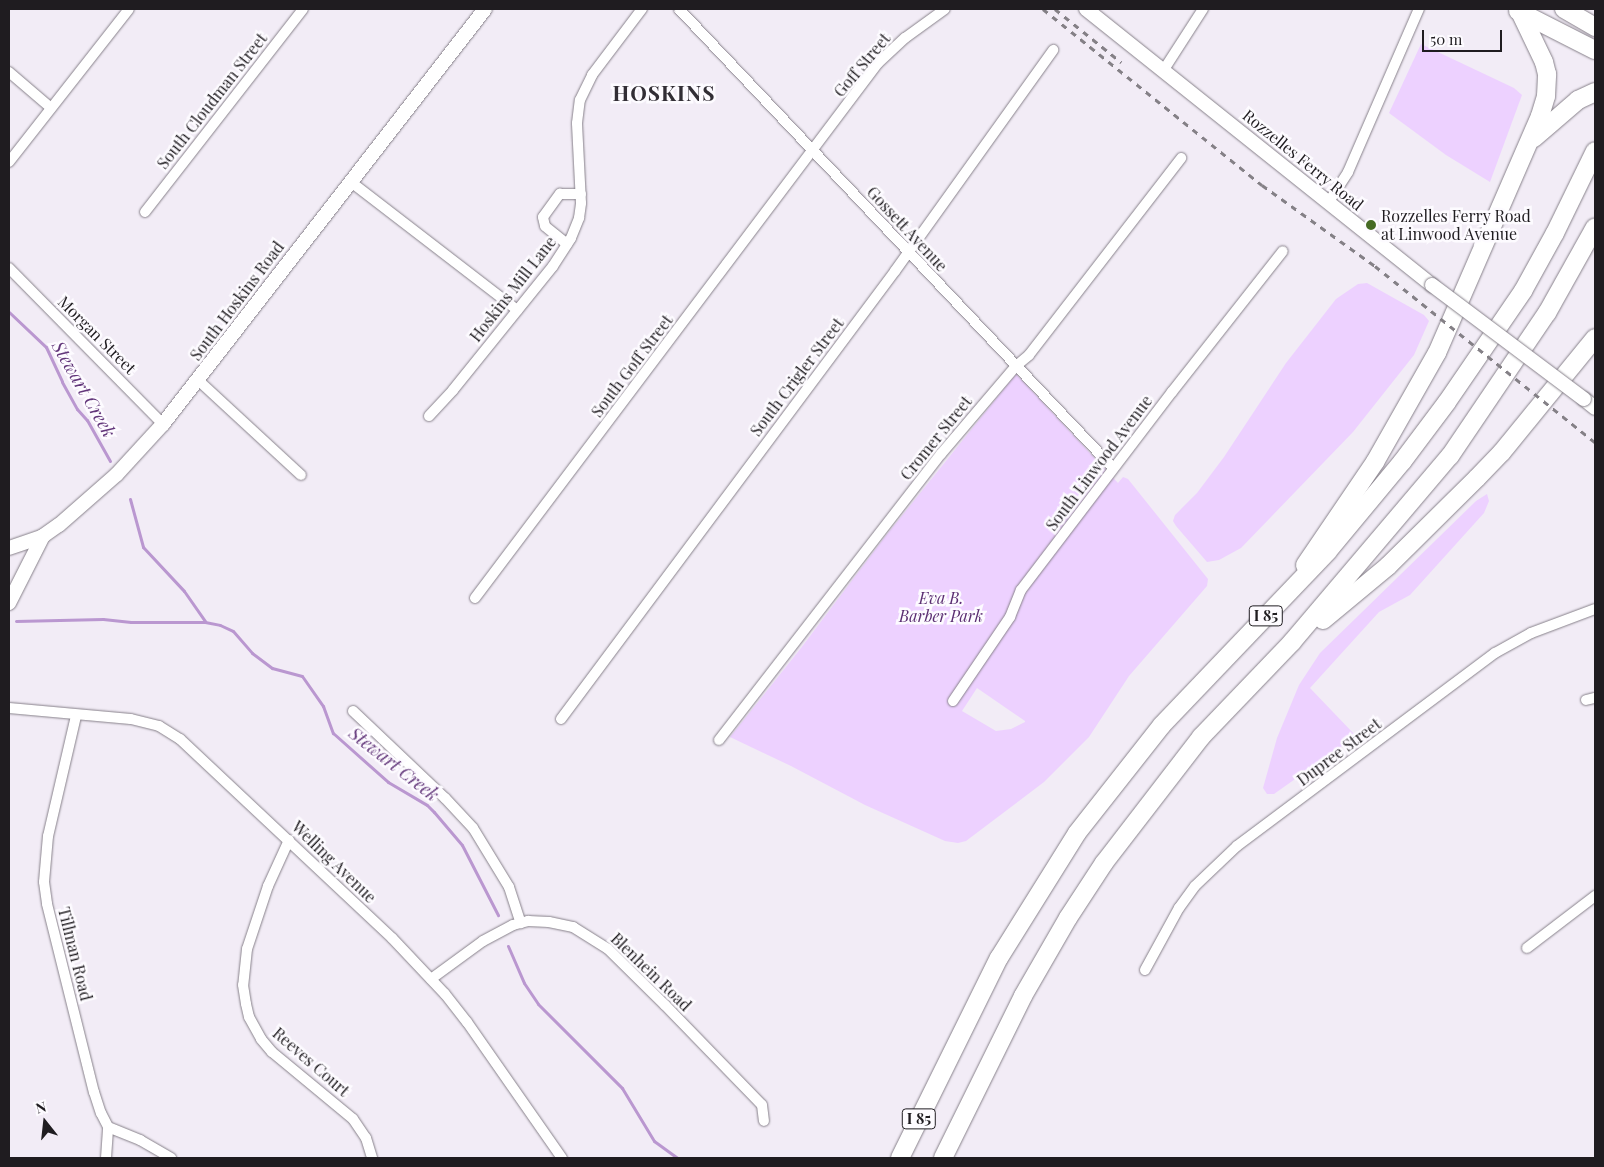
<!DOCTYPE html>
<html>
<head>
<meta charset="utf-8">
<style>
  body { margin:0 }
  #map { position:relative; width:1604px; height:1167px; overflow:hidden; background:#f2ecf6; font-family:"Playfair Display",serif }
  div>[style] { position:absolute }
  .green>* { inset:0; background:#edd1ff }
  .stream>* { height:3px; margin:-1.5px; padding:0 1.5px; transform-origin:1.5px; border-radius:1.5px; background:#ba97d0 }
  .roads { filter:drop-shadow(0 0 1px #87818a) drop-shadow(0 0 1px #87818a) }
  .street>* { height:10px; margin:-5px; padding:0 5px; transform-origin:5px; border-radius:5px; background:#fff }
  .secondary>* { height:14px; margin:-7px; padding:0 7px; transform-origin:7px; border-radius:7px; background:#fff }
  .highway>* { height:18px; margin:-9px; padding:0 9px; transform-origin:9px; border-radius:9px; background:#fff }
  .rail>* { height:3px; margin-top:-1.5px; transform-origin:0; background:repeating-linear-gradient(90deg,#848086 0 6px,transparent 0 12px) }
  .bridges { filter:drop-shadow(0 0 1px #87818a) drop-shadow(0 0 1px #87818a) }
  .secondary-bridge>* { height:14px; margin:-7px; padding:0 7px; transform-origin:7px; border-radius:7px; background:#fff }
  .dots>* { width:14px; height:14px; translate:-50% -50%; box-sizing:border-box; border:2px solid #fdfbff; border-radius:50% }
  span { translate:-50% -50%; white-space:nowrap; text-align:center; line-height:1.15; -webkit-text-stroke:5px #fdfbff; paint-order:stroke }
  .shield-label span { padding:1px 4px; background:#fdfbff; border:1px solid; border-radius:4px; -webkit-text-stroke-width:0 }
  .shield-label { font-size:15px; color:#1f1c20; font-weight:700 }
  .street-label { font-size:16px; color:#1f1c20 }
  .poi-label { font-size:16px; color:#1f1c20 }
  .left { translate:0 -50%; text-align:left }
  .park-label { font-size:16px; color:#5a2d71; font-style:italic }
  .water-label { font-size:18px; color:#62367a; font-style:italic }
  .district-label { font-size:21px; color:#322e35; font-weight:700; letter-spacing:1px }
  .frame { position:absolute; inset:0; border:10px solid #1f1c20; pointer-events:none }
  .north { position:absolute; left:20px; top:1097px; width:50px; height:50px; -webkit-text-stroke:4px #fdfbff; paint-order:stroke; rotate:344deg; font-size:14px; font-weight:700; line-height:20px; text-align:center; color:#1f1c20 }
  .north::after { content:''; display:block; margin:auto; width:18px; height:22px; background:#1f1c20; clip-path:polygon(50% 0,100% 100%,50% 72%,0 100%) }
  .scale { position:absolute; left:1422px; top:30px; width:80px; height:22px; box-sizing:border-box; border:2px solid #1f1c20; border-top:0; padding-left:6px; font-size:15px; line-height:18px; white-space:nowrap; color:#1f1c20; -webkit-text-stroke:4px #fdfbff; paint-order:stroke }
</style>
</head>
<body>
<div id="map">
  <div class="green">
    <i style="clip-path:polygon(1421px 44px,1514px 88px,1522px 95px,1490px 182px,1446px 155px,1389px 113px)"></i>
    <i style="clip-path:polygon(1367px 283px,1424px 315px,1429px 321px,1414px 355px,1353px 432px,1241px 548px,1219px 560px,1207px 562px,1176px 526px,1173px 521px,1175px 515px,1197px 493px,1224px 457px,1286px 363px,1336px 299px,1358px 284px)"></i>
    <i style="clip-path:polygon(evenodd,1016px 374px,1118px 483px,1123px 477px,1128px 479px,1208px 579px,1207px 586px,1129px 676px,1089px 737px,1044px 782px,966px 841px,958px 843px,945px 841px,865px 805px,791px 766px,730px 737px,801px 648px,884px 538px,1016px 374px,977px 688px,1025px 721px,1025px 722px,1011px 729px,996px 731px,962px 711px,977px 688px)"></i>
    <i style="clip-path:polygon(1487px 494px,1489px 501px,1484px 513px,1410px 595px,1379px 612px,1310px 688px,1356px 736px,1274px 794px,1267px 794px,1263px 788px,1277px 738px,1299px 685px,1320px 653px,1476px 501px)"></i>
  </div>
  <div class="stream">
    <i style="left:9px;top:312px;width:51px;rotate:43.4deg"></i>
    <i style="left:46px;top:347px;width:38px;rotate:65deg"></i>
    <i style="left:62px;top:382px;width:31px;rotate:61deg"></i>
    <i style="left:77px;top:409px;width:15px;rotate:48deg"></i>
    <i style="left:87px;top:420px;width:47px;rotate:60.7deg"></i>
    <i style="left:130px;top:499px;width:50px;rotate:74.8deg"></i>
    <i style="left:143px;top:547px;width:60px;rotate:47deg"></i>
    <i style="left:184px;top:591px;width:37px;rotate:55deg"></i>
    <i style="left:16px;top:621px;width:87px;rotate:-1.3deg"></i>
    <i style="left:103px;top:619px;width:28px;rotate:6deg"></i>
    <i style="left:131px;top:622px;width:74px"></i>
    <i style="left:205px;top:622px;width:15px;rotate:11deg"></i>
    <i style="left:220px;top:625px;width:14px;rotate:25deg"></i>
    <i style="left:233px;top:631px;width:29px;rotate:49deg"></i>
    <i style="left:252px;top:653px;width:25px;rotate:37deg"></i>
    <i style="left:272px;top:668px;width:31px;rotate:15deg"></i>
    <i style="left:302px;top:676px;width:37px;rotate:55deg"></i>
    <i style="left:323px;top:706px;width:29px;rotate:70deg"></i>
    <i style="left:333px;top:733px;width:74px;rotate:41.7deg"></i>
    <i style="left:388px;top:782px;width:45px;rotate:30.5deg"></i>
    <i style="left:427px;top:805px;width:10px;rotate:45deg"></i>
    <i style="left:434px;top:812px;width:43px;rotate:49.7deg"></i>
    <i style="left:462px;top:845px;width:79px;rotate:62.8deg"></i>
    <i style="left:508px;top:946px;width:40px;rotate:66.6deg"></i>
    <i style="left:524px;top:983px;width:25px;rotate:56deg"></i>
    <i style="left:538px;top:1004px;width:119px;rotate:45deg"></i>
    <i style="left:622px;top:1088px;width:62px;rotate:58.9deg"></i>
    <i style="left:654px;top:1141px;width:29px;rotate:36deg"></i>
  </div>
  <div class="roads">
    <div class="street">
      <i style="left:679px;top:9px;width:632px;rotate:46.6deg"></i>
      <i style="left:1163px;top:71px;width:74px;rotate:-57.2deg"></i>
      <i style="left:9px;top:72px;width:55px;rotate:40.6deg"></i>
      <i style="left:9px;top:162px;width:194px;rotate:-51.9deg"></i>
      <i style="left:351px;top:182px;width:210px;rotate:37.6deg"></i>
      <i style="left:1328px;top:203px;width:37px;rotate:-57deg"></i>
      <i style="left:1348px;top:172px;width:178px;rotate:-66.5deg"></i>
      <i style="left:145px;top:212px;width:257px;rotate:-52.1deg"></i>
      <i style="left:567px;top:244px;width:28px;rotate:-141deg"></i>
      <i style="left:545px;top:226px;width:9px;rotate:-103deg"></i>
      <i style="left:543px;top:217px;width:29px;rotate:-54deg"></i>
      <i style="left:560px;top:194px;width:21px"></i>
      <i style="left:9px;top:268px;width:219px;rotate:45.4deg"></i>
      <i style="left:198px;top:380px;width:140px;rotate:42.7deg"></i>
      <i style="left:429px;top:416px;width:35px;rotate:-47deg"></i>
      <i style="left:453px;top:390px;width:159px;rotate:-51.1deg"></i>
      <i style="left:553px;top:266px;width:33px;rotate:-57deg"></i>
      <i style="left:571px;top:238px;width:22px;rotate:-68deg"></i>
      <i style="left:579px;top:218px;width:15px;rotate:-82deg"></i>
      <i style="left:581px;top:203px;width:80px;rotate:-92.9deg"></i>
      <i style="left:577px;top:123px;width:23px;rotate:-83deg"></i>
      <i style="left:580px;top:100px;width:28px;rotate:-64deg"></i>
      <i style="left:592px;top:75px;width:83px;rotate:-52.9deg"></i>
      <i style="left:475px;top:598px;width:670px;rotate:-53.01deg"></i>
      <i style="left:878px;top:63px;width:37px;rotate:-43deg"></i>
      <i style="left:905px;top:38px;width:49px;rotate:-35.9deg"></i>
      <i style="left:1586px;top:700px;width:9px;rotate:-13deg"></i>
      <i style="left:953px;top:701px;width:102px;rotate:-55.8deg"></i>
      <i style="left:1010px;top:617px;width:29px;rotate:-68deg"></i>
      <i style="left:1021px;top:590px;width:249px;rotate:-52.7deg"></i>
      <i style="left:1172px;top:392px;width:179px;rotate:-51.8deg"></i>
      <i style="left:9px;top:708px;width:122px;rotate:5.2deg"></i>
      <i style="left:131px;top:719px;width:29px;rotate:14deg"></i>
      <i style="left:159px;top:726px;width:25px;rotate:32deg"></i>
      <i style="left:180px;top:739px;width:291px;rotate:43.2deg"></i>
      <i style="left:392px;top:938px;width:77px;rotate:46.6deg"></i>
      <i style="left:445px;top:994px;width:36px;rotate:52deg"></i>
      <i style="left:467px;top:1022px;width:166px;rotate:55.1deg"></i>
      <i style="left:353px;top:711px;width:127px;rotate:43.4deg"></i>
      <i style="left:445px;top:798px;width:41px;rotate:47deg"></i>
      <i style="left:473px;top:828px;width:69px;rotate:58.6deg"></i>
      <i style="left:509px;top:887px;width:38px;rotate:72deg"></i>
      <i style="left:76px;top:716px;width:123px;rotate:103.1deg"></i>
      <i style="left:48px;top:836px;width:46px;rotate:95deg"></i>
      <i style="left:44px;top:882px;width:22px;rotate:82deg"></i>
      <i style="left:47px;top:904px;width:194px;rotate:76deg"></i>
      <i style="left:94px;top:1092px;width:22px;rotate:72deg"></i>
      <i style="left:101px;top:1113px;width:16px;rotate:63deg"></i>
      <i style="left:108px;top:1127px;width:35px;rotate:22deg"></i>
      <i style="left:140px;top:1140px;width:36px;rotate:30deg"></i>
      <i style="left:561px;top:719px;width:559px;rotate:-53.29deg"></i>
      <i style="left:895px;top:271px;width:272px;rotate:-54.4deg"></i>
      <i style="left:719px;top:740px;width:362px;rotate:-52.2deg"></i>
      <i style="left:941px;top:454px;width:116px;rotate:-49.6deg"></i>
      <i style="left:1016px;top:366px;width:17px;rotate:-40deg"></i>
      <i style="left:1029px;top:355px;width:249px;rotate:-52.3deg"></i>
      <i style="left:289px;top:840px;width:51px;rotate:114.5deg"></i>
      <i style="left:268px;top:886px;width:66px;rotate:108.4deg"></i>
      <i style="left:247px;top:949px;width:36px;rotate:96deg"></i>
      <i style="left:243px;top:985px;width:19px;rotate:81deg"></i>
      <i style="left:246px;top:1004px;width:13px;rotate:77deg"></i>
      <i style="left:249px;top:1017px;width:25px;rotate:61deg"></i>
      <i style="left:261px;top:1039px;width:17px;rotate:50deg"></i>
      <i style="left:272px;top:1052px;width:105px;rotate:39.6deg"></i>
      <i style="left:353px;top:1119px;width:23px;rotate:56deg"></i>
      <i style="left:366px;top:1138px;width:21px;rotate:73deg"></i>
      <i style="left:1527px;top:948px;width:86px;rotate:-37.4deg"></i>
      <i style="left:1145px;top:970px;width:71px;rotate:-61.3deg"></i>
      <i style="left:1179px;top:908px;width:27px;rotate:-54deg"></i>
      <i style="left:1195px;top:886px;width:58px;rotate:-43.6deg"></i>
      <i style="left:1237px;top:846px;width:322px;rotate:-36.8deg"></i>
      <i style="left:1495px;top:653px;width:41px;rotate:-29.1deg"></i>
      <i style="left:1531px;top:633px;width:68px;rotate:-20.6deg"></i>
      <i style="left:431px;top:979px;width:64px;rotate:-36.2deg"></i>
      <i style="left:483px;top:941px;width:34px;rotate:-28deg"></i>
      <i style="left:513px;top:925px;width:16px;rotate:-15deg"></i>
      <i style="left:528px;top:921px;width:21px;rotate:3deg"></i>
      <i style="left:549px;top:922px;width:25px;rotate:12deg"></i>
      <i style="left:573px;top:927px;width:41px;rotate:32.2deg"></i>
      <i style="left:608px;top:949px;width:80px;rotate:44.5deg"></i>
      <i style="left:665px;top:1005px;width:139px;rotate:45.9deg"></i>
      <i style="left:762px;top:1105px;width:16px;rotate:83deg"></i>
      <i style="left:106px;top:1158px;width:31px;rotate:-86deg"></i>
    </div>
    <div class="secondary">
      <i style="left:1086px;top:9px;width:443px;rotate:38.6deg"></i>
      <i style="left:1584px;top:399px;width:14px;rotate:39deg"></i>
      <i style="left:9px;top:548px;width:36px;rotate:-19deg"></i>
      <i style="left:9px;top:603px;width:75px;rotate:-63.1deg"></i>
      <i style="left:43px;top:536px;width:19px;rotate:-35deg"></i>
      <i style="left:59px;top:525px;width:77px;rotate:-41.3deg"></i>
      <i style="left:117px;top:474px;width:68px;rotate:-47.4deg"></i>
      <i style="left:163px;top:424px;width:525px;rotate:-52.19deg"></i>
    </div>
    <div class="highway">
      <i style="left:1564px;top:9px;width:36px;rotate:30deg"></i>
      <i style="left:1518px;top:11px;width:86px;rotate:26.9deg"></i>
      <i style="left:1534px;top:138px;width:58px;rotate:-40.8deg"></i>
      <i style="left:1578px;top:100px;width:19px;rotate:-25deg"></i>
      <i style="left:1305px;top:565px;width:125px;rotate:-55.8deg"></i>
      <i style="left:1375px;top:462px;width:125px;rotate:-60.4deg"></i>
      <i style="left:1437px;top:353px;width:258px;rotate:-66.5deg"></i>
      <i style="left:1540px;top:116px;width:21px;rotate:-73deg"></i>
      <i style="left:1546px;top:96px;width:22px;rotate:-87deg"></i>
      <i style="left:1547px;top:74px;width:12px;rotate:-104deg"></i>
      <i style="left:1544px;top:62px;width:55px;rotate:-115.6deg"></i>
      <i style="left:1323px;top:620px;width:85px;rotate:-39.7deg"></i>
      <i style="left:1388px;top:566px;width:125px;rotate:-44.7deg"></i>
      <i style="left:1477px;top:478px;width:36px;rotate:-46deg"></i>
      <i style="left:1502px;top:452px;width:147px;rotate:-50.8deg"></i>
      <i style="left:900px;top:1158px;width:223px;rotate:-63.7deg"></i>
      <i style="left:999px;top:958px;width:147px;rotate:-58deg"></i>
      <i style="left:1077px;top:833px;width:137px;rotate:-51.8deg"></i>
      <i style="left:1162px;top:725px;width:240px;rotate:-46.3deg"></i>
      <i style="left:1328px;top:551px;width:116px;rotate:-50.3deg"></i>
      <i style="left:1402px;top:462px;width:75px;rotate:-53.1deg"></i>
      <i style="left:1447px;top:402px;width:135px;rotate:-55.6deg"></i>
      <i style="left:1523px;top:291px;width:66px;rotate:-61.1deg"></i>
      <i style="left:1555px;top:233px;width:91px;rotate:-64deg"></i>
      <i style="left:943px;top:1158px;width:181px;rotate:-63.7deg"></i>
      <i style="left:1023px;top:996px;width:90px;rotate:-60deg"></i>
      <i style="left:1068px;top:918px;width:66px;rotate:-56.8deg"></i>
      <i style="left:1104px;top:863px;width:159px;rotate:-52.4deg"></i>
      <i style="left:1201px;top:737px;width:132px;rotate:-46.2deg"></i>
      <i style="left:1292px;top:642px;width:244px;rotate:-49.7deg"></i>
      <i style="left:1450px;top:456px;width:173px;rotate:-55.9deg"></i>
      <i style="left:1547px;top:313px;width:98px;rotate:-60.8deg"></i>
    </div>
  </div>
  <div class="rail">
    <i style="left:1043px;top:9px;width:281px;rotate:38.8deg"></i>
    <i style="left:1262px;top:185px;width:139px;rotate:35.6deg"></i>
    <i style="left:1375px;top:266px;width:282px;rotate:38.7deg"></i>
    <i style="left:1055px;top:9px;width:85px;rotate:38.8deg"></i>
  </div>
  <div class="bridges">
    <div class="secondary-bridge">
      <i style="left:1432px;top:285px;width:190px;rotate:36.9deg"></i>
    </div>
  </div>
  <div class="dots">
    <i style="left:1371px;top:225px;background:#466b24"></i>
  </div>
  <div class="shield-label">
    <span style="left:1266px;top:616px">I 85</span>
    <span style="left:919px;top:1119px">I 85</span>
  </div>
  <div class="street-label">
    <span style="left:862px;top:65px;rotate:-50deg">Goff Street</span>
    <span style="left:212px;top:101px;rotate:-52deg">South Cloudman Street</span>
    <span style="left:1303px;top:160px;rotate:39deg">Rozzelles Ferry Road</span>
    <span style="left:907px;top:229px;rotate:47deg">Gossett Avenue</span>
    <span style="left:513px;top:289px;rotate:-52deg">Hoskins Mill Lane</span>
    <span style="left:237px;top:301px;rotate:-53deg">South Hoskins Road</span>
    <span style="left:97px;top:335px;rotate:45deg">Morgan Street</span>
    <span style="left:632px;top:366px;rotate:-53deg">South Goff Street</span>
    <span style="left:797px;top:377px;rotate:-53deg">South Crigler Street</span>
    <span style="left:936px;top:438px;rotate:-51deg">Cromer Street</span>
    <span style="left:1099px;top:463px;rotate:-53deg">South Linwood Avenue</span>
    <span style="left:1339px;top:752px;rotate:-37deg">Dupree Street</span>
    <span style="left:334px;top:862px;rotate:44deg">Welling Avenue</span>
    <span style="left:75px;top:954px;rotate:76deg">Tillman Road</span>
    <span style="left:651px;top:972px;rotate:44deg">Blenhein Road</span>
    <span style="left:311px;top:1062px;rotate:41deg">Reeves Court</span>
  </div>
  <div class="poi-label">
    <span class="left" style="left:1381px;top:225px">Rozzelles Ferry Road<br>at Linwood Avenue</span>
  </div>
  <div class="park-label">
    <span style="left:941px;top:607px">Eva B.<br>Barber Park</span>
  </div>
  <div class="water-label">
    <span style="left:84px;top:389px;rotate:60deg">Stewart Creek</span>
    <span style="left:394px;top:764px;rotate:38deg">Stewart Creek</span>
  </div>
  <div class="district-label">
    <span style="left:664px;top:92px">HOSKINS</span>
  </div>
  <div class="frame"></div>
  <div class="north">N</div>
  <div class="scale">50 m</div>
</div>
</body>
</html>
